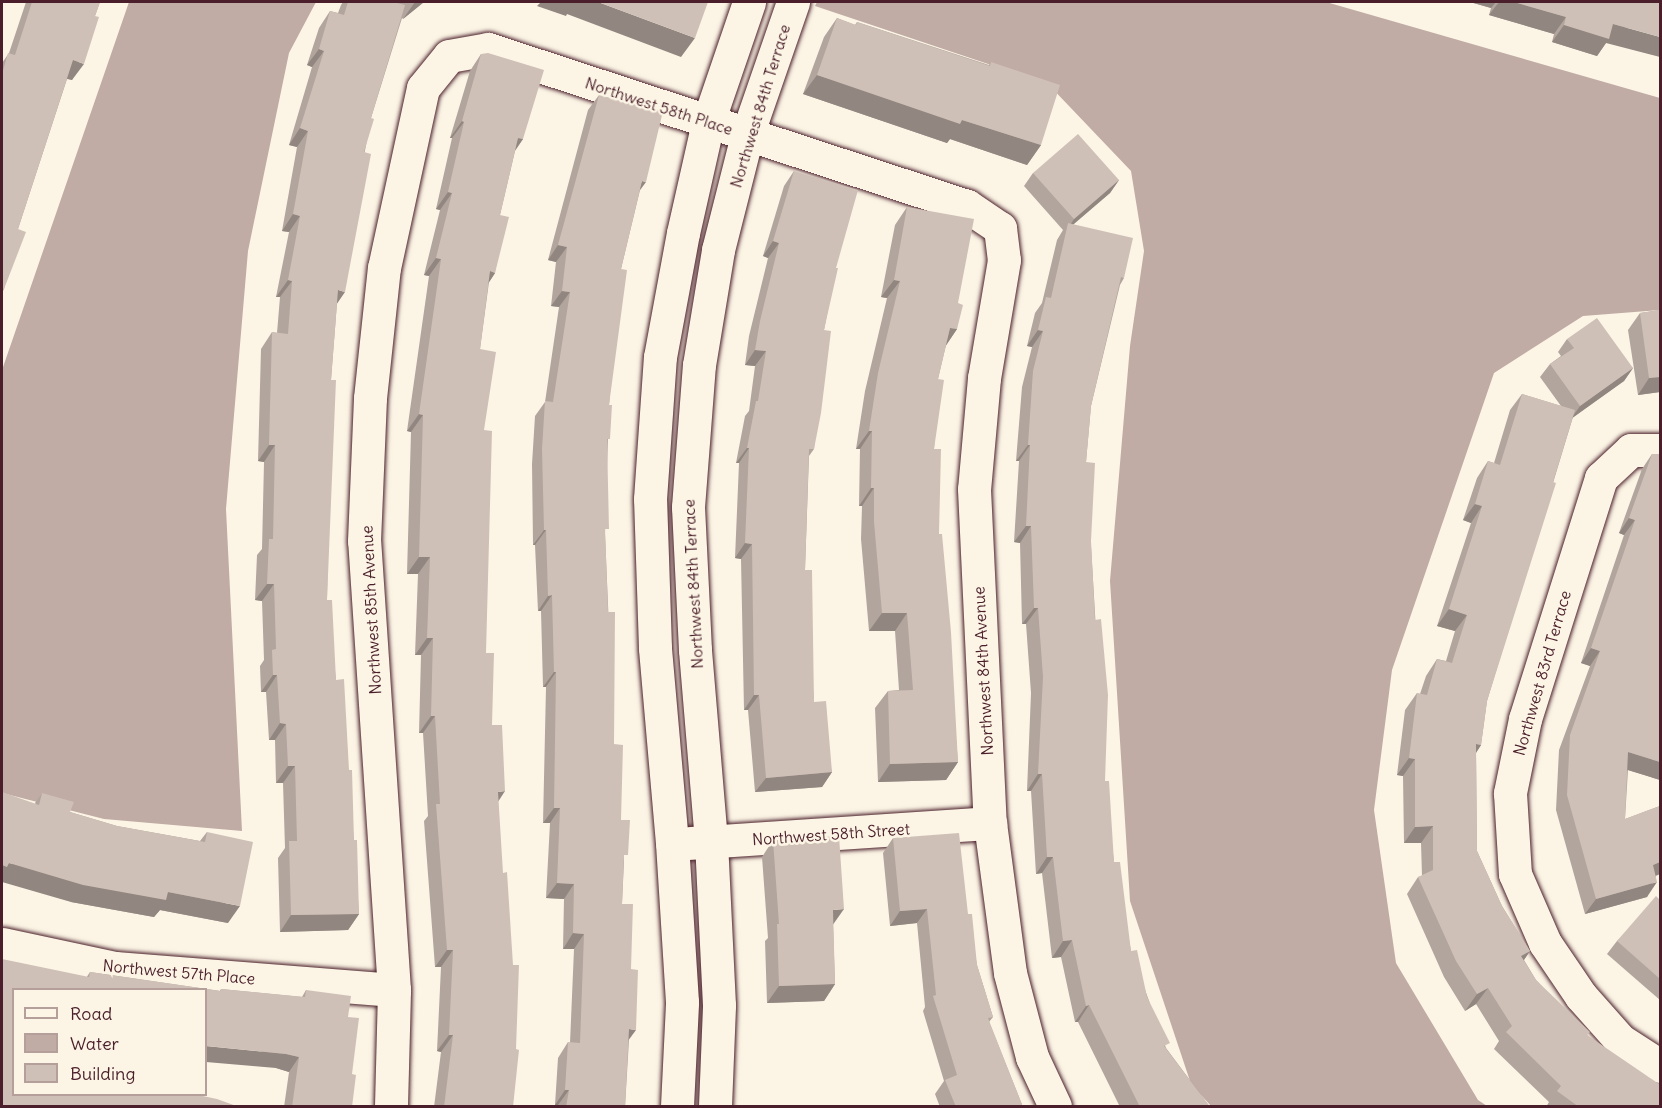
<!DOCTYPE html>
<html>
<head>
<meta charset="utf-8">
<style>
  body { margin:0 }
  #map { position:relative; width:1662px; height:1108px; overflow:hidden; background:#fcf5e5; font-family:Delius,sans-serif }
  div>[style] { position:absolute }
  .water>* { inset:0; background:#c0aca5 }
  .roads { filter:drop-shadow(0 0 2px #4a1f2b) drop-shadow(0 0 2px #4a1f2b) }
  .minor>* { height:33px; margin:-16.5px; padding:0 16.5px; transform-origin:16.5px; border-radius:16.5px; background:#fcf5e5 }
  .wall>* { inset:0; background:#b2a59d }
  .shaded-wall>* { inset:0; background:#918680 }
  .building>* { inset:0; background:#cfc0b7 }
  span { translate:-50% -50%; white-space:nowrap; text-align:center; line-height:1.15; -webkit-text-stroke:5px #fcf5e5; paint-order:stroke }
  .street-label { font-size:16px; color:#4a1f2b }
  .frame { position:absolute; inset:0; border:3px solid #4a1f2b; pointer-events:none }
  .legend { position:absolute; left:12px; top:988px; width:195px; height:108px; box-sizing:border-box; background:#fcf5e5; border:2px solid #b59f9b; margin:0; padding:8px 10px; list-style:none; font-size:18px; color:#4a1f2b }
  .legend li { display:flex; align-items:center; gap:12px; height:30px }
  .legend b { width:30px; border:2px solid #b59f9b }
</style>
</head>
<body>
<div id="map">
  <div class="water">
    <i style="clip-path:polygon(129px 2px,316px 2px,289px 53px,248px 251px,226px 509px,242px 831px,104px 819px,2px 793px,2px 370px)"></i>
    <i style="clip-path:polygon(817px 2px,1326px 2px,1660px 98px,1660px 310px,1583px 316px,1494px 373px,1392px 670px,1374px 810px,1396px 963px,1478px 1100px,1487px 1106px,1211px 1106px,1191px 1084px,1130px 901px,1110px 581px,1130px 346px,1144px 251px,1131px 171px,1048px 84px,815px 6px)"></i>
  </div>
  <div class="roads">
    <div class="minor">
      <i style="left:1660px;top:450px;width:29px;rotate:180deg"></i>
      <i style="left:1631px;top:450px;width:41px;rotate:137deg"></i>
      <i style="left:1601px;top:478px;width:253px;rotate:107.5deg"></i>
      <i style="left:1525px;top:719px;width:76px;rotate:101.5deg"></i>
      <i style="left:1510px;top:793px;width:81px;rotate:86.5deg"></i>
      <i style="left:1515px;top:874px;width:75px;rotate:66.5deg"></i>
      <i style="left:1545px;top:943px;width:64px;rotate:55.8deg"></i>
      <i style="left:1581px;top:996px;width:59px;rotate:48.4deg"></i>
      <i style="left:1620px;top:1040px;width:48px;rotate:33deg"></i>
      <i style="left:689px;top:843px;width:302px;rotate:-3.8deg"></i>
      <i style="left:2px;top:944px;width:116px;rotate:12deg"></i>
      <i style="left:115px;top:968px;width:280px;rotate:4.5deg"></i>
      <i style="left:391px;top:1106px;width:116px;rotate:-88.5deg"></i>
      <i style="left:394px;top:990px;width:450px;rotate:-93.8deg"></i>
      <i style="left:364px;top:541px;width:143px;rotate:-87.6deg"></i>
      <i style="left:370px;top:398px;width:131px;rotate:-83.9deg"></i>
      <i style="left:384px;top:268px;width:184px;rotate:-77.8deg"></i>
      <i style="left:423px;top:88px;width:41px;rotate:-50.9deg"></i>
      <i style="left:449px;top:56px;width:40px;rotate:-10deg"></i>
      <i style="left:488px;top:49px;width:504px;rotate:18.15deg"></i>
      <i style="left:967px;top:206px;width:40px;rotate:34deg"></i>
      <i style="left:1000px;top:228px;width:32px;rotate:83deg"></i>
      <i style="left:1004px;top:260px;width:120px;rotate:99.6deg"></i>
      <i style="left:984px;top:378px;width:111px;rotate:95.1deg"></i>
      <i style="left:974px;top:489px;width:334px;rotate:87.3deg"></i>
      <i style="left:990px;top:823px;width:151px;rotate:82.4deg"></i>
      <i style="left:1010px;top:973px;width:87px;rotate:75.3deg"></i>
      <i style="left:1032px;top:1057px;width:54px;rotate:64.9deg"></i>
      <i style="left:677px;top:1106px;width:104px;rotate:-87.2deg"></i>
      <i style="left:682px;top:1002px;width:159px;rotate:-93.6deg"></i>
      <i style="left:672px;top:843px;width:196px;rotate:-95deg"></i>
      <i style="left:655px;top:648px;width:149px;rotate:-91.9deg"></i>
      <i style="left:650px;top:499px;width:142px;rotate:-86deg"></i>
      <i style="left:660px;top:357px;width:126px;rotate:-79.5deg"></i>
      <i style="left:683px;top:233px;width:114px;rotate:-77.3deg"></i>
      <i style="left:708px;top:122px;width:127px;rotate:-71.1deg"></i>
      <i style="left:715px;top:1106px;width:101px;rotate:-87.7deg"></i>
      <i style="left:719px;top:1005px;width:164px;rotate:-92.8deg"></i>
      <i style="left:711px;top:841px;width:192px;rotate:-94.8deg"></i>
      <i style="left:695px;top:650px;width:143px;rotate:-92.8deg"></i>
      <i style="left:688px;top:507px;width:142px;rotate:-85.6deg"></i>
      <i style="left:699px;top:365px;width:117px;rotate:-80.6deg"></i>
      <i style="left:718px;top:250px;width:119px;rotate:-75.8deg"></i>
      <i style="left:747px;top:135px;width:141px;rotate:-70.9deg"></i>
    </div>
  </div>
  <div class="wall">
    <i style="clip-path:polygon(26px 2px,100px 2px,72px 80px,67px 79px,18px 229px,4px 289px,2px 293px,2px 63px,9px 53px)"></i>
    <i style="clip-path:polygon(343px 2px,424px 2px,403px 19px,402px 18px,371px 118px,337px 303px,331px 380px,327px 600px,354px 840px,359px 914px,348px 930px,280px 932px,278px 858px,285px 848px,283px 783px,276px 783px,275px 740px,269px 740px,266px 692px,261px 692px,260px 666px,264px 660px,262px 601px,255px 600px,257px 555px,262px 549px,264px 462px,258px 461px,261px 349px,272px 332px,277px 333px,280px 297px,276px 297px,289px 232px,282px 231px,297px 147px,289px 145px,312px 67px,307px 65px,319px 28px,330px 11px,338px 13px,341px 5px)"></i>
    <i style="clip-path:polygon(1470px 2px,1660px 2px,1606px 43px,1597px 56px,1552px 42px,1554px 34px,1489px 15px,1491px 8px)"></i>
    <i style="clip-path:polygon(837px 18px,855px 25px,857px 22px,989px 65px,991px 62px,1041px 145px,1027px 165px,950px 139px,947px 143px,803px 94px,824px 37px)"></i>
    <i style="clip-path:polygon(481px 54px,523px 139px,515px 151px,500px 215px,495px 273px,489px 282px,480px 349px,484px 430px,486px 653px,498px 802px,513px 1107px,434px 1107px,441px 1052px,437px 1051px,441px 967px,435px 967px,424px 821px,428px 816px,423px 733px,419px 733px,421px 655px,415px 655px,418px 574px,407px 574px,411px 432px,407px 431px,429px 276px,424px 275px,440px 210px,436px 209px,452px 138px,450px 138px,470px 71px)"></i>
    <i style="clip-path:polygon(599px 95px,640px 190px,621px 269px,609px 405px,605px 534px,614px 744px,621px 820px,624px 861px,622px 904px,629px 1040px,625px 1107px,558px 1107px,558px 1105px,555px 1105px,558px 1058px,568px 1042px,570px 1043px,574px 949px,563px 949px,564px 899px,546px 898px,550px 823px,543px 823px,546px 687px,543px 687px,541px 611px,538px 611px,535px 545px,533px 545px,532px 464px,535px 416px,545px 402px,559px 307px,551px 306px,556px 262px,548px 260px,588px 110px)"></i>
    <i style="clip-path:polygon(794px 171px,836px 268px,824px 330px,814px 449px,809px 456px,805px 570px,814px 702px,832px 772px,822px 787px,755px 792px,748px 710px,744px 710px,741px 559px,735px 558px,739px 463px,736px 463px,745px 416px,749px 411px,755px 366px,745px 365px,749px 336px,768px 258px,763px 256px,784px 186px)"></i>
    <i style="clip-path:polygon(1033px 173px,1119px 180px,1110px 193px,1073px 224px,1124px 278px,1120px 285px,1091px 406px,1086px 462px,1105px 781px,1114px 862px,1131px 951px,1166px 1048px,1210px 1107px,1120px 1107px,1078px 1022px,1075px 1022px,1061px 957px,1052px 958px,1042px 873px,1036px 874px,1031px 791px,1027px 791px,1031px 693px,1026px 624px,1022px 624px,1020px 543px,1014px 542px,1019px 461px,1016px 461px,1022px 387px,1032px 347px,1027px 346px,1035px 313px,1042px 303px,1057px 240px,1063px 230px,1024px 186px)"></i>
    <i style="clip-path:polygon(907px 207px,958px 303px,957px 329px,946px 345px,938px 379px,934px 449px,939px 534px,958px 762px,946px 780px,878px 782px,875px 708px,888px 691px,899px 690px,895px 631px,869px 631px,861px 539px,862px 506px,859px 506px,860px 449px,856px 449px,865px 391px,887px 298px,881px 297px,895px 225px)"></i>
    <i style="clip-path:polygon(1660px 310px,1660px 392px,1638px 395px,1628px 330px,1640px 313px)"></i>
    <i style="clip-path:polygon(1567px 339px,1633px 368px,1624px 381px,1573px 417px,1487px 701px,1481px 745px,1476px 753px,1477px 851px,1502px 906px,1530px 951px,1524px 960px,1536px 980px,1587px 1035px,1660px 1107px,1546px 1107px,1549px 1102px,1494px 1049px,1499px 1041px,1476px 1004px,1465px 1011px,1444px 977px,1407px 894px,1418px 877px,1422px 876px,1421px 843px,1404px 843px,1403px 776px,1397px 775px,1405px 710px,1417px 693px,1420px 694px,1426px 676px,1437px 659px,1446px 661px,1455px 631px,1437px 626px,1471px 523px,1463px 520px,1477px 478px,1488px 461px,1494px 463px,1510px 410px,1522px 394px,1561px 406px,1540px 377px,1550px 364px,1561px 356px,1558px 352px)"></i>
    <i style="clip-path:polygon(1652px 454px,1660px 454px,1660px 780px,1628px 770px,1625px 819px,1660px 806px,1660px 874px,1656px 876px,1647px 897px,1585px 914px,1556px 810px,1559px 750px,1590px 666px,1581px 663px,1624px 535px,1619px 533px,1642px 469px)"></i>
    <i style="clip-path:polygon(42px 793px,70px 812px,117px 826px,200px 841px,207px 832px,228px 923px,160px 910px,154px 917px,71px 902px,35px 803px)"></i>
    <i style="clip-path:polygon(893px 838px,968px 914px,977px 965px,993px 1017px,989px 1022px,1023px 1107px,940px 1107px,935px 1094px,944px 1081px,923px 1011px,925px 1007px,917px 923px,890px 926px,883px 853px)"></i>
    <i style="clip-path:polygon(773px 840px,833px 925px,835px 984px,824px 1001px,767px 1003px,765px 941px,768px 938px,762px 857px)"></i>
    <i style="clip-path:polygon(1660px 900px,1660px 1000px,1607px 954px,1617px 941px)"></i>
    <i style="clip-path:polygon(90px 972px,220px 991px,221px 989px,302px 997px,306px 990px,348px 1017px,352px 1074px,352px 1107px,284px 1107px,289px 1072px,276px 1068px,206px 990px,2px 1107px)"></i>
  </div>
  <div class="shaded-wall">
    <i style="clip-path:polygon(415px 2px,424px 2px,403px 19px)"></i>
    <i style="clip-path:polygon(541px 2px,598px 2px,695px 38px,681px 57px,567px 14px,566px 16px,537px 6px)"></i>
    <i style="clip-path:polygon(1470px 2px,1496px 2px,1491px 8px)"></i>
    <i style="clip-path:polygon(1499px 2px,1514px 2px,1566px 17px,1554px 34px,1489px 15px)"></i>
    <i style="clip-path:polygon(1613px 24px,1660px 37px,1660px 57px,1606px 43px,1597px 56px,1552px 42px,1564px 25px)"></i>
    <i style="clip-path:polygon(319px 49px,324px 51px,312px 67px,307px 65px)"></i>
    <i style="clip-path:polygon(73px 60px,84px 64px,72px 80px,61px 77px)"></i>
    <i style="clip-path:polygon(817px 75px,962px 120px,1041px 145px,1027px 165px,950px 139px,947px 143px,803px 94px)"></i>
    <i style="clip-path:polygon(462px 121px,464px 122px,452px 138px,450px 138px)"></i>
    <i style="clip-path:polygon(300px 128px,308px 131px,297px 147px,289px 145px)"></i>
    <i style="clip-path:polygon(518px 138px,523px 139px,511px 156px)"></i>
    <i style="clip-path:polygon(1119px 180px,1110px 193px,1067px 230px,1074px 219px)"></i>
    <i style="clip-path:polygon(642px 181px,646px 182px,635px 197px)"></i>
    <i style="clip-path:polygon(448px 192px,452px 193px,440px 210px,436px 209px)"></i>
    <i style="clip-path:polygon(293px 214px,300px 216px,289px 232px,282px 231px)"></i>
    <i style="clip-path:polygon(773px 241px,779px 243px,768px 258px,763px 256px)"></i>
    <i style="clip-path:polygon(558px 245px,567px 247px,556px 262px,548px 260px)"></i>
    <i style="clip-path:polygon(436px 258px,441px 259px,429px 276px,424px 275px)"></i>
    <i style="clip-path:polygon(490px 271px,495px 273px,484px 290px)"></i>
    <i style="clip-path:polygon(288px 280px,292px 281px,280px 297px,276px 297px)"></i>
    <i style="clip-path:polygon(894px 280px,900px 281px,887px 298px,881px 297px)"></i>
    <i style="clip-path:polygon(338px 290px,345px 292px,334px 308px)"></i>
    <i style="clip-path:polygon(562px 291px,570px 292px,559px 307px,551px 306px)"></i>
    <i style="clip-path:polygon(950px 328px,957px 329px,945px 347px)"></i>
    <i style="clip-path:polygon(1038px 330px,1043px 331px,1032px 347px,1027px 346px)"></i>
    <i style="clip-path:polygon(755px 350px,766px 351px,755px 366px,745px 365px)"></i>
    <i style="clip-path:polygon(1633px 368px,1624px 381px,1571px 419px,1580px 406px)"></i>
    <i style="clip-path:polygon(1660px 377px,1660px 392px,1638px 395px,1649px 378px)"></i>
    <i style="clip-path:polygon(419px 414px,423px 415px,411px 432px,407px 431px)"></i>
    <i style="clip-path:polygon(869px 431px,872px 431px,860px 449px,856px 449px)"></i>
    <i style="clip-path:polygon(269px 445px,275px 445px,264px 462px,258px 461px)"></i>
    <i style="clip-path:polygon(1028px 445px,1030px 445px,1019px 461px,1016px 461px)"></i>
    <i style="clip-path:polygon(747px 448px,749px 448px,739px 463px,736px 463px)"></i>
    <i style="clip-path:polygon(871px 488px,874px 488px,862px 506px,859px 506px)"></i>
    <i style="clip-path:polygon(1475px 504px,1482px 506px,1471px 523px,1463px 520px)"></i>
    <i style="clip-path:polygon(1629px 518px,1635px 520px,1624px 535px,1619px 533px)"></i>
    <i style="clip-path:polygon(1026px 526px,1031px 526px,1020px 543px,1014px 542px)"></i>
    <i style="clip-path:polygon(544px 530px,546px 530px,535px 545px,533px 545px)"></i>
    <i style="clip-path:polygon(745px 543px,752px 544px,741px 559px,735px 558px)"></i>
    <i style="clip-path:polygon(419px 557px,430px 557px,418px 574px,407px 574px)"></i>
    <i style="clip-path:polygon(267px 584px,274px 584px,262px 601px,255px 600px)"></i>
    <i style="clip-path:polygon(552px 595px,541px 611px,538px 611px,548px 596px)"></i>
    <i style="clip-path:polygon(1034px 608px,1038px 608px,1026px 624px,1022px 624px)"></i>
    <i style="clip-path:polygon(1449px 609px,1467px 615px,1455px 631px,1437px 626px)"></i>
    <i style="clip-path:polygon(882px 613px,907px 613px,895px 631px,869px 631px)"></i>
    <i style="clip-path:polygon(427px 638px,433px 638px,421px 655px,415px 655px)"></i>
    <i style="clip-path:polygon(1591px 648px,1600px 651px,1590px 666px,1581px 663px)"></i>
    <i style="clip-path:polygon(554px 672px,556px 672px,546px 687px,543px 687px)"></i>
    <i style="clip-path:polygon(273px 675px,277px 675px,266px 692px,261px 692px)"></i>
    <i style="clip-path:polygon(754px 695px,759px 695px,748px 710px,744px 710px)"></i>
    <i style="clip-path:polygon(431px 716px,435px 716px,423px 733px,419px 733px)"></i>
    <i style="clip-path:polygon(280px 723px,286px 724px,275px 740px,269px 740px)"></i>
    <i style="clip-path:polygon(1476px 744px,1481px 745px,1470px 762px)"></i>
    <i style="clip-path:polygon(1628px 752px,1660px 762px,1660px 780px,1618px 767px)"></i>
    <i style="clip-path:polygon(1409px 758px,1415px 759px,1403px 776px,1397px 775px)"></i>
    <i style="clip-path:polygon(958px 762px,946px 780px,878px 782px,890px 764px)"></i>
    <i style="clip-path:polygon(288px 766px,295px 766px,283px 783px,276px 783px)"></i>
    <i style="clip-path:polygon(832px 772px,822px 787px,755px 792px,766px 778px)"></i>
    <i style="clip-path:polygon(1038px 774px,1042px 774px,1031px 791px,1027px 791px)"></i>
    <i style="clip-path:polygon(505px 791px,494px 808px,498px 792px)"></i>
    <i style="clip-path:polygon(554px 808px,560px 808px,550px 823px,543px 823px)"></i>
    <i style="clip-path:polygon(1433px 826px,1421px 843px,1404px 843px,1415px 827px)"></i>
    <i style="clip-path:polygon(1047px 857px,1053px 857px,1042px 873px,1036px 874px)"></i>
    <i style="clip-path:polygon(1660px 862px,1660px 874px,1642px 880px,1653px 865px)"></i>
    <i style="clip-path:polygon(9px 863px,168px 892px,240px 906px,228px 923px,160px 910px,154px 917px,71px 902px,2px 882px,2px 865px)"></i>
    <i style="clip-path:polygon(1657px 882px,1647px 897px,1585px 914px,1596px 899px)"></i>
    <i style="clip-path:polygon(557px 883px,574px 884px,564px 899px,546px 898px)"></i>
    <i style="clip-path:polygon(844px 909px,832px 926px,833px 910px)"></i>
    <i style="clip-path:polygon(927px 909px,917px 923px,890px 926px,900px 911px)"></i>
    <i style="clip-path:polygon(359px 914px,348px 930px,280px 932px,291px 915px)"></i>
    <i style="clip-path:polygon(573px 933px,584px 934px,574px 949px,563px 949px)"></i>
    <i style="clip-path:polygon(1072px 940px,1061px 957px,1052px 958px,1063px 941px)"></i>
    <i style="clip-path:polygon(447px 950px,453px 950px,441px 967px,435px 967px)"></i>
    <i style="clip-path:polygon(1530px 951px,1519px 967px,1521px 956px)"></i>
    <i style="clip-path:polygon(835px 984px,824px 1001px,767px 1003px,779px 986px)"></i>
    <i style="clip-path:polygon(1488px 988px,1476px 1004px,1465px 1011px,1477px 994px)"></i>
    <i style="clip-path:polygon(1089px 1005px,1078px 1022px,1075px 1022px,1086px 1006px)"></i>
    <i style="clip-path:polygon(629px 1029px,636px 1030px,625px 1045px)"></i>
    <i style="clip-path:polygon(449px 1035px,453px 1035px,441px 1052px,437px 1051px)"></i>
    <i style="clip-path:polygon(206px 1046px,286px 1054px,299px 1057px,289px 1072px,276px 1068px,206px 1062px)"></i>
    <i style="clip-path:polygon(565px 1090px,569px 1090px,558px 1105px,555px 1105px)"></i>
  </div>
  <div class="building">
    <i style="clip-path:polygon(32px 2px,100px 2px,95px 16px,99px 17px,84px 64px,73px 60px,18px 229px,26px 232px,4px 289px,2px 288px,2px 289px,2px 74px,8px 53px,15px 55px)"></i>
    <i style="clip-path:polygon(348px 2px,393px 2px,405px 5px,371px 118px,374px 119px,364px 152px,371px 154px,345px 292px,338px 290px,331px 380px,336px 380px,327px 600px,332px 600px,336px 680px,344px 679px,349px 770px,352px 770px,354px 840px,357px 840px,359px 914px,291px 915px,289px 841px,297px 841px,295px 766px,288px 766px,286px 724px,280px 723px,277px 675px,273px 675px,272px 650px,276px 649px,274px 584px,267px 584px,269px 539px,273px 539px,275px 445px,269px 445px,272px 332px,288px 334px,292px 281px,288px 280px,300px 216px,293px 214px,308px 131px,300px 128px,324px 51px,319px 49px,330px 11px,344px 15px)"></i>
    <i style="clip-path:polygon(598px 2px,708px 2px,695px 38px)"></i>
    <i style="clip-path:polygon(1514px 2px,1660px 2px,1660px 37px,1613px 24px,1609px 39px,1564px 25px,1566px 17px)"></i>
    <i style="clip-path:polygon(837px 18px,856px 25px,857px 22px,990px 66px,991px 62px,1060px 85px,1041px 145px,962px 120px,960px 124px,817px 75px)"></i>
    <i style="clip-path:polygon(488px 53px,544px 70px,523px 139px,518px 138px,500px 215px,509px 217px,495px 273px,490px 271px,480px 349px,496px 352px,484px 430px,492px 431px,486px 653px,494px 653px,492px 725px,502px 725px,505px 791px,498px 792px,503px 873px,507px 872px,513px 965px,519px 965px,516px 1049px,519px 1050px,513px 1107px,444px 1107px,453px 1035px,449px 1035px,453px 950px,447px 950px,436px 804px,440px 804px,435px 716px,431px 716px,433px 638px,427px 638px,430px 557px,419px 557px,423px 415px,419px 414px,441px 259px,436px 258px,452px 193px,448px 192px,464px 122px,462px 121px,481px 54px)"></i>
    <i style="clip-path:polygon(599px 95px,663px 111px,646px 182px,642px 181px,621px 269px,627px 270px,609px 405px,612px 405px,610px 439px,607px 439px,609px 529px,605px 529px,608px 612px,615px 612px,614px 744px,623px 745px,621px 820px,630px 820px,628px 855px,624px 855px,622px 904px,633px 904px,631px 969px,638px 970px,636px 1030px,629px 1029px,625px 1107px,566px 1107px,569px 1090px,565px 1090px,568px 1042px,580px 1043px,584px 934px,573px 933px,574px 884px,557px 883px,560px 808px,554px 808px,556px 672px,554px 672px,552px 595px,548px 596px,546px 530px,544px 530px,542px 449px,545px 401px,553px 402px,570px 292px,562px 291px,567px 247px,558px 245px)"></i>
    <i style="clip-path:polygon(1078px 134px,1119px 180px,1074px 219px,1033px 173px)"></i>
    <i style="clip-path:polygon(794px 171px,858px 190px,836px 268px,838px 268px,824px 330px,831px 331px,821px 413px,814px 449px,809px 449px,805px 570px,812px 570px,814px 702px,826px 701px,832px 772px,766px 778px,759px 695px,754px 695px,752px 544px,745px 543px,749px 448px,747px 448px,756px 401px,758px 401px,766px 351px,755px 350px,760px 321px,779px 243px,773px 241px)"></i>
    <i style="clip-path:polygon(907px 207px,974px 219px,958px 303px,963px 305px,957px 329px,950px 328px,938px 379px,944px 380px,934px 449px,941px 449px,939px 534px,942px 534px,951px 632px,958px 762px,890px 764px,888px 691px,913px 690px,907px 613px,882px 613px,874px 522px,874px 488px,871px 488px,872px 431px,869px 431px,878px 373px,900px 281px,894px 280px)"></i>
    <i style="clip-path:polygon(1068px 223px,1133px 238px,1124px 278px,1121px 277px,1091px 406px,1086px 462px,1095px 463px,1091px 541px,1095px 620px,1101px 619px,1108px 695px,1105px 781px,1109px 781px,1114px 862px,1120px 862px,1131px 951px,1137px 950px,1147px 997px,1170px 1043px,1164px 1046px,1210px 1107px,1140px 1107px,1089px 1005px,1086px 1006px,1072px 940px,1063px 941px,1053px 857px,1047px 857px,1042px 774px,1038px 774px,1043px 677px,1038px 608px,1034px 608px,1031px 526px,1026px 526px,1030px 445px,1028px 445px,1033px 371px,1043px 331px,1038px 330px,1046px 297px,1051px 298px)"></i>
    <i style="clip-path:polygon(1660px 310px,1660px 377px,1649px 378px,1640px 313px)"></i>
    <i style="clip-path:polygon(1597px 318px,1633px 368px,1580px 406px,1550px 364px,1574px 348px,1567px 339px)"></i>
    <i style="clip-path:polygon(1522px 394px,1575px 410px,1553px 482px,1556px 483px,1487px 701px,1481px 745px,1476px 744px,1477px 851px,1502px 906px,1530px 951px,1521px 956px,1536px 980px,1590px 1032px,1587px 1035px,1656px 1082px,1660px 1084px,1660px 1107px,1579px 1107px,1557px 1091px,1561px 1086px,1506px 1032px,1512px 1026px,1488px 988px,1477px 994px,1456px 961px,1418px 877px,1433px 870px,1433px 826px,1415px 827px,1415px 759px,1409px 758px,1417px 693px,1427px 695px,1437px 659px,1452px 663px,1467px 615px,1449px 609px,1482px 506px,1475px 504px,1488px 461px,1500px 465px)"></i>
    <i style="clip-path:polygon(1652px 454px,1660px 454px,1660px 762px,1628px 752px,1625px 819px,1660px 806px,1660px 862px,1653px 865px,1657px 882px,1596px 899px,1567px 795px,1570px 735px,1600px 651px,1591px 648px,1635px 520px,1629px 518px)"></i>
    <i style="clip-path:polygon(2px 792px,39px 805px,42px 793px,74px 802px,70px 812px,117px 826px,205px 842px,207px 832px,253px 842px,240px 906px,168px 892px,166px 900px,83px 885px,9px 863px,7px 867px,2px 865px)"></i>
    <i style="clip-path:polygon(959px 833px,968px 914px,972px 914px,977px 965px,993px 1017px,988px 1018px,1023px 1107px,956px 1107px,945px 1080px,957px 1075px,933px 996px,936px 995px,927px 909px,900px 911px,893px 838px)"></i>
    <i style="clip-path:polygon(839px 836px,844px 909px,833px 910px,835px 984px,779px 986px,777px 924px,779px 924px,773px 840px)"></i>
    <i style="clip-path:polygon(1656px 896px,1660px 900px,1660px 979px,1617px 941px)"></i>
    <i style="clip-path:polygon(2px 959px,89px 977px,90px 972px,221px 991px,221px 989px,305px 997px,306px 990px,351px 996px,348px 1017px,359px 1018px,352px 1074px,356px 1075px,352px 1107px,292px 1107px,299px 1057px,286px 1054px,206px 1046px,206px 990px,14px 990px,14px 1095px,198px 1095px,217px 1099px,239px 1107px,2px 1107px)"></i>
  </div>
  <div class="street-label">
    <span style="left:659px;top:106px;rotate:18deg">Northwest 58th Place</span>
    <span style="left:760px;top:106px;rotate:-73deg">Northwest 84th Terrace</span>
    <span style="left:693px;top:584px;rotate:-93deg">Northwest 84th Terrace</span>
    <span style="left:371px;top:610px;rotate:-93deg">Northwest 85th Avenue</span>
    <span style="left:983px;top:671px;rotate:-93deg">Northwest 84th Avenue</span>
    <span style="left:1542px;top:673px;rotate:-74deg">Northwest 83rd Terrace</span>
    <span style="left:831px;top:834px;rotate:-4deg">Northwest 58th Street</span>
    <span style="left:179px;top:972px;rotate:5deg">Northwest 57th Place</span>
  </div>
  <div class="frame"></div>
  <ul class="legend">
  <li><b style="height:8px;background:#fcf5e5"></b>Road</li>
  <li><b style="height:16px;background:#c0aca5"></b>Water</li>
  <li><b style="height:16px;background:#cfc0b7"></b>Building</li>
  </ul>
</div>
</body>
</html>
